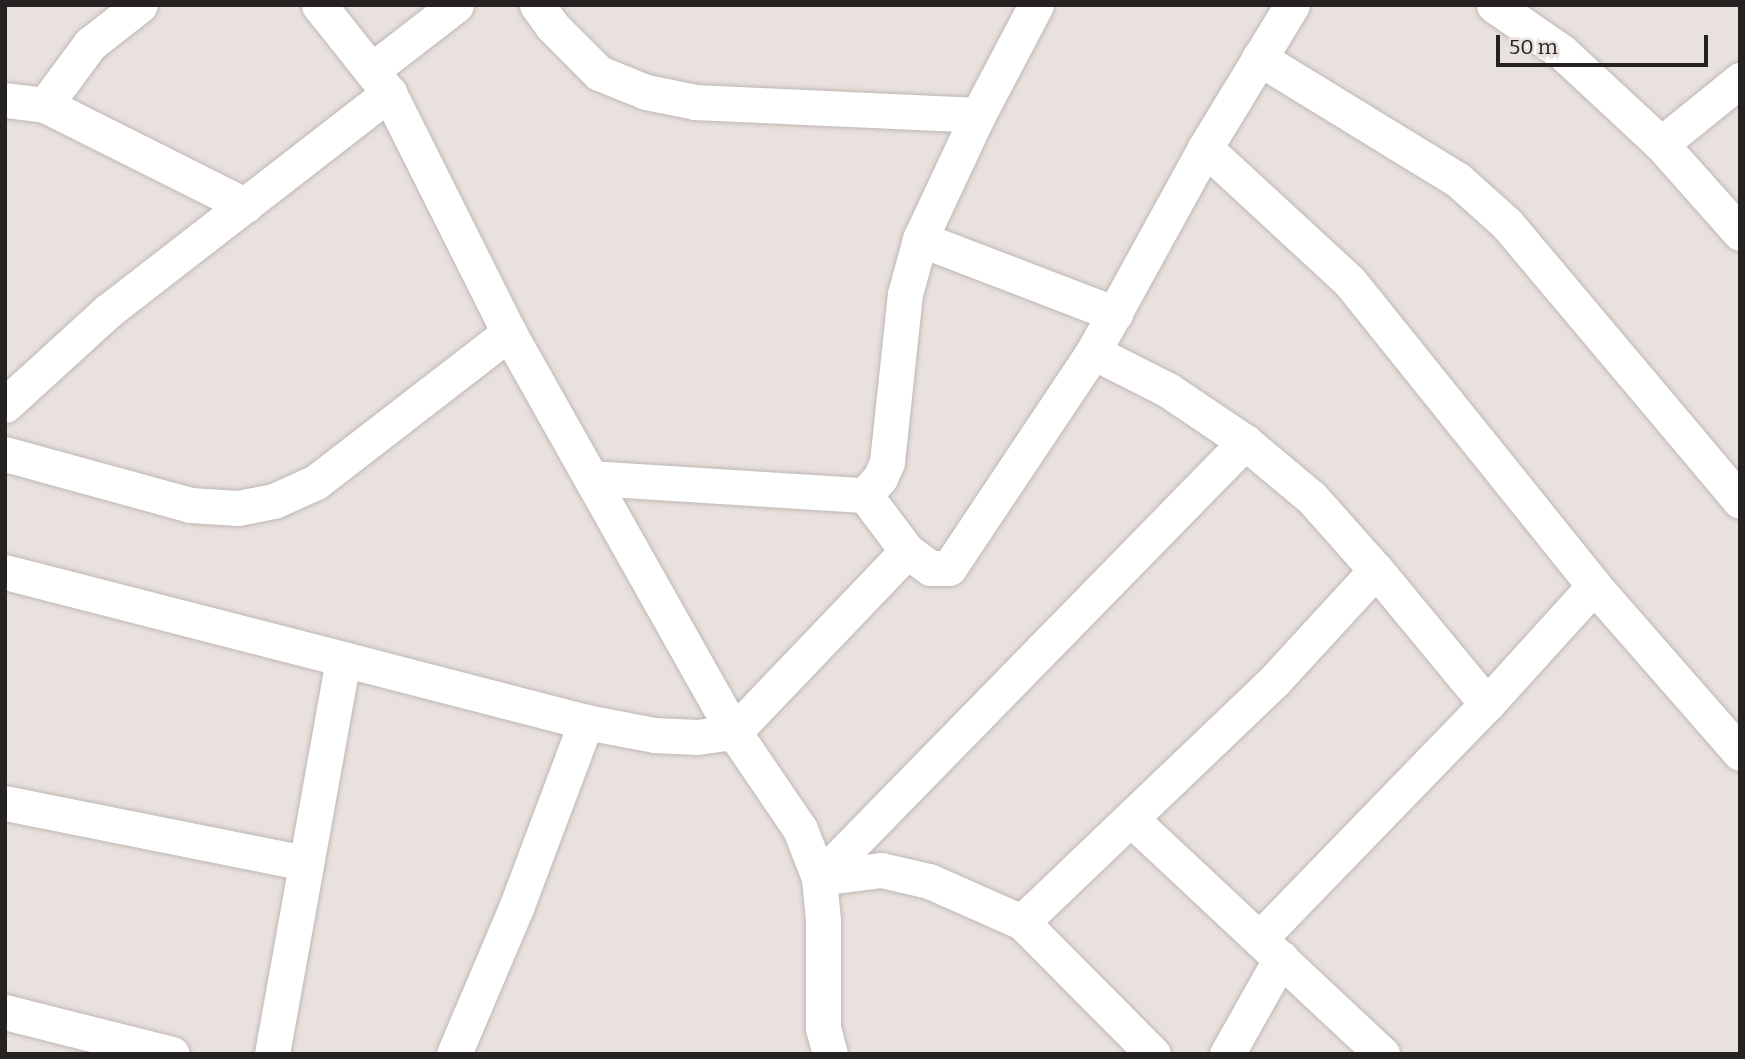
<!DOCTYPE html>
<html>
<head>
<meta charset="utf-8">
<style>
  body { margin:0 }
  #map { position:relative; width:1745px; height:1059px; overflow:hidden; background:#e8e1dd; font-family:Bitter,serif }
  div>[style] { position:absolute }
  .roads { filter:drop-shadow(0 0 2px #beb7b4) drop-shadow(0 0 2px #beb7b4) }
  .minor>* { height:35px; margin:-17.5px; padding:0 17.5px; transform-origin:17.5px; border-radius:17.5px; background:#fff }
  span { translate:-50% -50%; white-space:nowrap; text-align:center; line-height:1.15; -webkit-text-stroke:7px #e8e1dd; paint-order:stroke }
  .frame { position:absolute; inset:0; border:7px solid #252221; pointer-events:none }
  .scale { position:absolute; left:1496px; top:35px; width:212px; height:32px; box-sizing:border-box; border:4px solid #252221; border-top:0; padding-left:9px; font-size:21px; line-height:24px; white-space:nowrap; color:#252221; -webkit-text-stroke:5px #e8e1dd; paint-order:stroke }
</style>
</head>
<body>
<div id="map">
  <div class="roads">
    <div class="minor">
      <i style="left:319px;top:5px;width:112px;rotate:51.5deg"></i>
      <i style="left:389px;top:93px;width:268px;rotate:63.4deg"></i>
      <i style="left:509px;top:333px;width:458px;rotate:60.6deg"></i>
      <i style="left:734px;top:732px;width:117px;rotate:55.8deg"></i>
      <i style="left:800px;top:829px;width:53px;rotate:68.8deg"></i>
      <i style="left:819px;top:878px;width:42px;rotate:84.6deg"></i>
      <i style="left:823px;top:920px;width:108px;rotate:90deg"></i>
      <i style="left:823px;top:1028px;width:27px;rotate:75deg"></i>
      <i style="left:537px;top:5px;width:26px;rotate:54deg"></i>
      <i style="left:552px;top:26px;width:66px;rotate:45deg"></i>
      <i style="left:599px;top:73px;width:51px;rotate:22deg"></i>
      <i style="left:646px;top:92px;width:50px;rotate:11.5deg"></i>
      <i style="left:695px;top:102px;width:283px;rotate:2.6deg"></i>
      <i style="left:1494px;top:5px;width:83px;rotate:34.7deg"></i>
      <i style="left:1562px;top:52px;width:135px;rotate:42.9deg"></i>
      <i style="left:1661px;top:144px;width:119px;rotate:48.4deg"></i>
      <i style="left:1259px;top:58px;width:233px;rotate:31.5deg"></i>
      <i style="left:1458px;top:180px;width:66px;rotate:41.9deg"></i>
      <i style="left:1507px;top:224px;width:362px;rotate:49.9deg"></i>
      <i style="left:372px;top:70px;width:106px;rotate:-37.7deg"></i>
      <i style="left:5px;top:100px;width:40px;rotate:7.1deg"></i>
      <i style="left:45px;top:105px;width:224px;rotate:26.6deg"></i>
      <i style="left:45px;top:105px;width:76px;rotate:-53.6deg"></i>
      <i style="left:90px;top:44px;width:63px;rotate:-38deg"></i>
      <i style="left:1661px;top:144px;width:102px;rotate:-39deg"></i>
      <i style="left:1205px;top:148px;width:197px;rotate:42.7deg"></i>
      <i style="left:1350px;top:282px;width:390px;rotate:51.2deg"></i>
      <i style="left:1594px;top:586px;width:222px;rotate:48.8deg"></i>
      <i style="left:920px;top:239px;width:209px;rotate:21deg"></i>
      <i style="left:1093px;top:352px;width:84px;rotate:26.9deg"></i>
      <i style="left:1168px;top:390px;width:93px;rotate:34deg"></i>
      <i style="left:1245px;top:442px;width:87px;rotate:39.9deg"></i>
      <i style="left:1312px;top:498px;width:96px;rotate:48.4deg"></i>
      <i style="left:1376px;top:570px;width:174px;rotate:50.4deg"></i>
      <i style="left:5px;top:405px;width:139px;rotate:-42.4deg"></i>
      <i style="left:108px;top:311px;width:356px;rotate:-37.8deg"></i>
      <i style="left:5px;top:454px;width:192px;rotate:15.4deg"></i>
      <i style="left:190px;top:505px;width:48px;rotate:3.6deg"></i>
      <i style="left:238px;top:508px;width:37px;rotate:-11deg"></i>
      <i style="left:274px;top:501px;width:46px;rotate:-24.3deg"></i>
      <i style="left:316px;top:482px;width:244px;rotate:-37.7deg"></i>
      <i style="left:591px;top:478px;width:275px;rotate:3.6deg"></i>
      <i style="left:865px;top:495px;width:70px;rotate:53.1deg"></i>
      <i style="left:907px;top:551px;width:29px;rotate:36deg"></i>
      <i style="left:930px;top:568px;width:19px"></i>
      <i style="left:949px;top:568px;width:260px;rotate:-56.3deg"></i>
      <i style="left:1093px;top:352px;width:233px;rotate:-61.2deg"></i>
      <i style="left:1205px;top:148px;width:167px;rotate:-58.7deg"></i>
      <i style="left:865px;top:495px;width:23px;rotate:-49deg"></i>
      <i style="left:880px;top:478px;width:17px;rotate:-66deg"></i>
      <i style="left:887px;top:462px;width:169px;rotate:-83.9deg"></i>
      <i style="left:905px;top:294px;width:57px;rotate:-74.7deg"></i>
      <i style="left:920px;top:239px;width:137px;rotate:-64.9deg"></i>
      <i style="left:978px;top:115px;width:124px;rotate:-62.2deg"></i>
      <i style="left:5px;top:572px;width:349px;rotate:14.4deg"></i>
      <i style="left:5px;top:803px;width:307px;rotate:11.3deg"></i>
      <i style="left:1131px;top:819px;width:344px;rotate:43.1deg"></i>
      <i style="left:819px;top:878px;width:610px;rotate:-45.66deg"></i>
      <i style="left:819px;top:878px;width:63px;rotate:-7.4deg"></i>
      <i style="left:881px;top:870px;width:49px;rotate:12.9deg"></i>
      <i style="left:929px;top:881px;width:102px;rotate:23.8deg"></i>
      <i style="left:1022px;top:922px;width:186px;rotate:45.2deg"></i>
      <i style="left:1022px;top:922px;width:350px;rotate:-43.7deg"></i>
      <i style="left:1275px;top:680px;width:149px;rotate:-47.4deg"></i>
      <i style="left:1260px;top:938px;width:326px;rotate:-45.9deg"></i>
      <i style="left:1487px;top:704px;width:159px;rotate:-47.8deg"></i>
      <i style="left:5px;top:1012px;width:172px;rotate:14.1deg"></i>
      <i style="left:272px;top:1054px;width:401px;rotate:-79.8deg"></i>
      <i style="left:343px;top:659px;width:251px;rotate:14.5deg"></i>
      <i style="left:586px;top:722px;width:69px;rotate:10.8deg"></i>
      <i style="left:654px;top:735px;width:43px;rotate:2.7deg"></i>
      <i style="left:697px;top:737px;width:37px;rotate:-8deg"></i>
      <i style="left:734px;top:732px;width:250px;rotate:-46.3deg"></i>
      <i style="left:454px;top:1054px;width:159px;rotate:-67deg"></i>
      <i style="left:516px;top:908px;width:199px;rotate:-69.4deg"></i>
      <i style="left:1227px;top:1054px;width:110px;rotate:-60.6deg"></i>
    </div>
  </div>
  <div class="frame"></div>
  <div class="scale">50 m</div>
</div>
</body>
</html>
